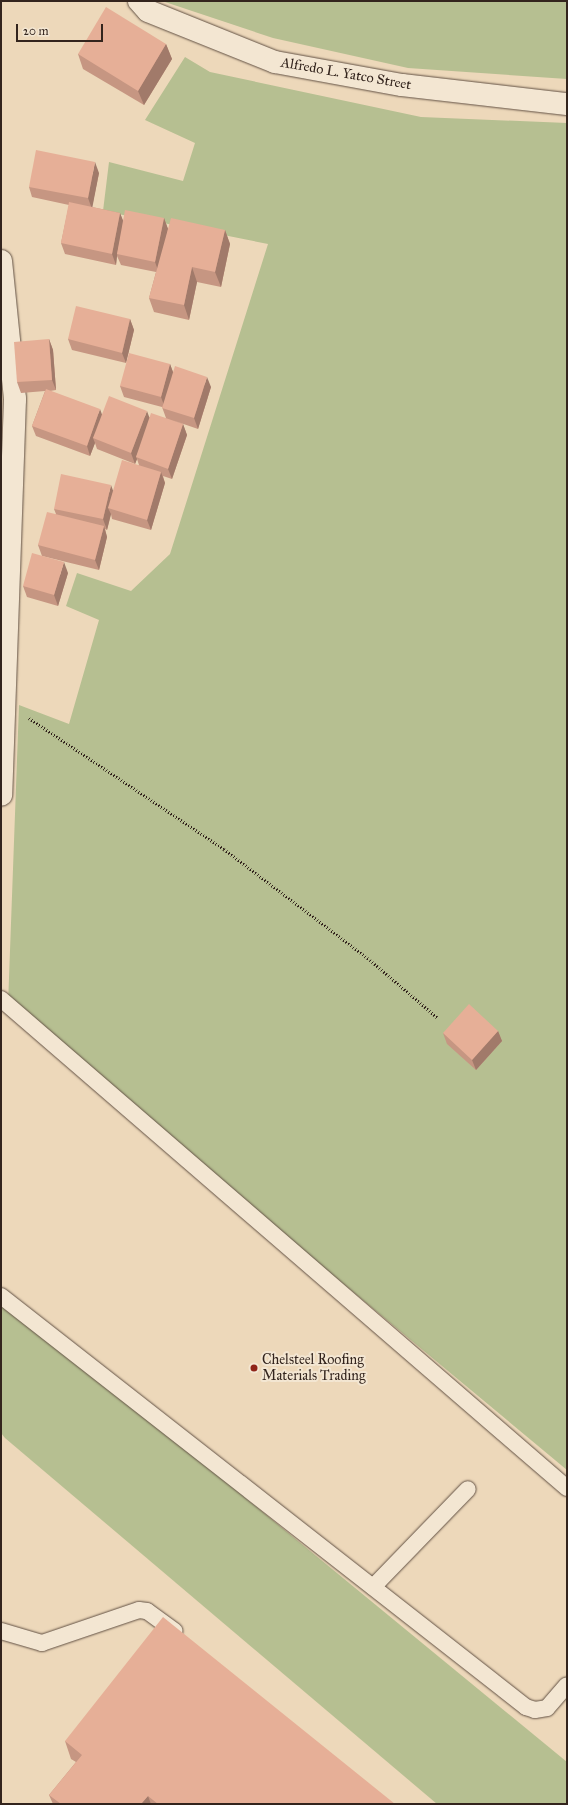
<!DOCTYPE html>
<html>
<head>
<meta charset="utf-8">
<style>
  body { margin:0 }
  #map { position:relative; width:568px; height:1805px; overflow:hidden; background:#edd8ba; font-family:"IM FELL Great Primer",serif }
  div>[style] { position:absolute }
  .green>* { inset:0; background:#b6bf91 }
  .path>* { height:2.5px; margin-top:-1.25px; transform-origin:0; background:repeating-linear-gradient(90deg,#33241d 0 1px,transparent 0 3px) }
  .roads { filter:drop-shadow(0 0 1px #625144) drop-shadow(0 0 1px #625144) }
  .lane>* { height:16px; margin:-8px; padding:0 8px; transform-origin:8px; border-radius:8px; background:#f3e6d2 }
  .secondary>* { height:22px; margin:-11px; padding:0 11px; transform-origin:11px; border-radius:11px; background:#f3e6d2 }
  .wall>* { inset:0; background:#c69682 }
  .shaded-wall>* { inset:0; background:#a17a6a }
  .building>* { inset:0; background:#e6af97 }
  .dots>* { width:11px; height:11px; translate:-50% -50%; box-sizing:border-box; border:2px solid #f3e6d2; border-radius:50% }
  span { translate:-50% -50%; white-space:nowrap; text-align:center; line-height:1.15; -webkit-text-stroke:4px #f3e6d2; paint-order:stroke }
  .street-label { font-size:14px; color:#33241d }
  .poi-label { font-size:14px; color:#33241d }
  .left { translate:0 -50%; text-align:left }
  .frame { position:absolute; inset:0; border:2px solid #33241d; pointer-events:none }
  .scale { position:absolute; left:16px; top:24px; width:87px; height:18px; box-sizing:border-box; border:2px solid #33241d; border-top:0; padding-left:5px; font-size:12px; line-height:14px; white-space:nowrap; color:#33241d; -webkit-text-stroke:3px #f3e6d2; paint-order:stroke }
</style>
</head>
<body>
<div id="map">
  <div class="green">
    <i style="clip-path:polygon(567px 1px,567px 79px,408px 68px,273px 38px,165px 2px)"></i>
    <i style="clip-path:polygon(185px 57px,210px 72px,421px 117px,567px 123px,567px 1470px,8px 1005px,19px 705px,69px 724px,99px 620px,66px 606px,77px 573px,131px 591px,170px 554px,268px 244px,103px 211px,109px 162px,183px 181px,195px 143px,145px 120px)"></i>
    <i style="clip-path:polygon(1px 1297px,567px 1762px,567px 1804px,437px 1804px,5px 1438px,1px 1433px)"></i>
  </div>
  <div class="path">
    <i style="left:29px;top:718px;width:235px;rotate:33.9deg"></i>
    <i style="left:224px;top:849px;width:183px;rotate:37.2deg"></i>
    <i style="left:370px;top:960px;width:89px;rotate:40.5deg"></i>
  </div>
  <div class="roads">
    <div class="lane">
      <i style="left:1px;top:999px;width:748px;rotate:40.83deg"></i>
      <i style="left:1px;top:1296px;width:667px;rotate:38.06deg"></i>
      <i style="left:526px;top:1707px;width:9px;rotate:18deg"></i>
      <i style="left:535px;top:1710px;width:12px;rotate:-9deg"></i>
      <i style="left:547px;top:1708px;width:30px;rotate:-49deg"></i>
      <i style="left:373px;top:1587px;width:136px;rotate:-45.9deg"></i>
      <i style="left:1px;top:1631px;width:43px;rotate:16.3deg"></i>
      <i style="left:42px;top:1643px;width:102px;rotate:-18.8deg"></i>
      <i style="left:139px;top:1610px;width:8px;rotate:7deg"></i>
      <i style="left:147px;top:1611px;width:34px;rotate:36deg"></i>
    </div>
    <div class="secondary">
      <i style="left:139px;top:1px;width:13px;rotate:48deg"></i>
      <i style="left:148px;top:11px;width:137px;rotate:21.9deg"></i>
      <i style="left:275px;top:62px;width:129px;rotate:10.3deg"></i>
      <i style="left:402px;top:85px;width:166px;rotate:6.6deg"></i>
      <i style="left:1px;top:261px;width:139px;rotate:84.2deg"></i>
      <i style="left:15px;top:399px;width:396px;rotate:92deg"></i>
    </div>
  </div>
  <div class="wall">
    <i style="clip-path:polygon(166px 44px,172px 59px,144px 105px,83px 69px,78px 54px)"></i>
    <i style="clip-path:polygon(99px 173px,92px 207px,120px 213px,123px 221px,164px 218px,168px 229px,225px 230px,230px 244px,221px 287px,197px 282px,189px 320px,154px 312px,149px 298px,156px 272px,121px 265px,117px 256px,116px 265px,65px 254px,61px 243px,69px 205px,32px 197px,29px 187px)"></i>
    <i style="clip-path:polygon(130px 319px,134px 330px,126px 363px,72px 350px,68px 339px)"></i>
    <i style="clip-path:polygon(49px 339px,53px 350px,56px 390px,50px 391px,102px 415px,166px 418px,162px 407px,124px 397px,120px 386px,170px 364px,173px 372px,211px 387px,198px 429px,172px 420px,183px 424px,187px 435px,172px 479px,163px 476px,165px 483px,151px 530px,112px 519px,111px 514px,107px 530px,105px 529px,107px 537px,99px 570px,42px 556px,38px 545px,56px 514px,54px 509px,113px 491px,139px 465px,137px 459px,135px 464px,97px 449px,95px 443px,90px 456px,36px 436px,32px 426px,45px 391px,21px 393px,17px 382px)"></i>
    <i style="clip-path:polygon(68px 573px,58px 606px,27px 597px,23px 586px)"></i>
    <i style="clip-path:polygon(498px 1031px,502px 1041px,476px 1070px,447px 1044px,443px 1033px)"></i>
    <i style="clip-path:polygon(65px 1741px,395px 1804px,53px 1804px,49px 1795px,76px 1762px,71px 1759px)"></i>
  </div>
  <div class="shaded-wall">
    <i style="clip-path:polygon(166px 44px,172px 59px,144px 105px,138px 91px)"></i>
    <i style="clip-path:polygon(95px 162px,99px 173px,92px 209px,88px 198px)"></i>
    <i style="clip-path:polygon(120px 213px,124px 223px,117px 254px,117px 256px,116px 265px,112px 254px)"></i>
    <i style="clip-path:polygon(164px 218px,168px 229px,159px 273px,155px 262px)"></i>
    <i style="clip-path:polygon(225px 230px,230px 244px,221px 287px,215px 272px)"></i>
    <i style="clip-path:polygon(192px 267px,197px 282px,189px 320px,184px 305px)"></i>
    <i style="clip-path:polygon(130px 319px,134px 330px,126px 363px,122px 353px)"></i>
    <i style="clip-path:polygon(49px 339px,53px 350px,56px 390px,52px 380px)"></i>
    <i style="clip-path:polygon(170px 364px,174px 375px,165px 408px,161px 397px)"></i>
    <i style="clip-path:polygon(207px 377px,211px 387px,198px 429px,194px 418px)"></i>
    <i style="clip-path:polygon(100px 409px,104px 420px,93px 438px,95px 443px,90px 456px,87px 446px)"></i>
    <i style="clip-path:polygon(147px 411px,151px 422px,136px 457px,137px 459px,135px 464px,131px 453px)"></i>
    <i style="clip-path:polygon(183px 424px,187px 435px,172px 479px,168px 469px)"></i>
    <i style="clip-path:polygon(161px 472px,165px 483px,151px 530px,147px 520px)"></i>
    <i style="clip-path:polygon(111px 485px,115px 496px,108px 508px,111px 514px,107px 530px,103px 519px)"></i>
    <i style="clip-path:polygon(104px 526px,107px 537px,99px 570px,95px 560px)"></i>
    <i style="clip-path:polygon(64px 562px,68px 573px,58px 606px,54px 595px)"></i>
    <i style="clip-path:polygon(498px 1031px,502px 1041px,476px 1070px,472px 1060px)"></i>
    <i style="clip-path:polygon(148px 1796px,151px 1804px,141px 1804px)"></i>
  </div>
  <div class="building">
    <i style="clip-path:polygon(106px 7px,166px 44px,138px 91px,78px 54px)"></i>
    <i style="clip-path:polygon(36px 150px,95px 162px,88px 198px,29px 187px)"></i>
    <i style="clip-path:polygon(69px 202px,120px 213px,112px 254px,61px 243px)"></i>
    <i style="clip-path:polygon(125px 210px,164px 218px,155px 262px,117px 254px)"></i>
    <i style="clip-path:polygon(171px 218px,225px 230px,215px 272px,192px 267px,184px 305px,149px 298px)"></i>
    <i style="clip-path:polygon(76px 306px,130px 319px,122px 353px,68px 339px)"></i>
    <i style="clip-path:polygon(49px 339px,52px 380px,17px 382px,14px 342px)"></i>
    <i style="clip-path:polygon(129px 353px,170px 364px,161px 397px,120px 386px)"></i>
    <i style="clip-path:polygon(175px 366px,207px 377px,194px 418px,162px 408px)"></i>
    <i style="clip-path:polygon(46px 389px,100px 409px,87px 446px,32px 426px)"></i>
    <i style="clip-path:polygon(109px 396px,147px 411px,131px 453px,93px 438px)"></i>
    <i style="clip-path:polygon(151px 413px,183px 424px,168px 469px,136px 457px)"></i>
    <i style="clip-path:polygon(122px 460px,161px 472px,147px 520px,108px 508px)"></i>
    <i style="clip-path:polygon(61px 474px,111px 485px,103px 519px,54px 509px)"></i>
    <i style="clip-path:polygon(47px 512px,104px 526px,95px 560px,38px 545px)"></i>
    <i style="clip-path:polygon(32px 553px,64px 562px,54px 595px,23px 586px)"></i>
    <i style="clip-path:polygon(469px 1004px,498px 1031px,472px 1060px,443px 1033px)"></i>
    <i style="clip-path:polygon(163px 1617px,395px 1804px,158px 1804px,148px 1796px,141px 1804px,61px 1804px,49px 1795px,82px 1755px,65px 1741px)"></i>
  </div>
  <div class="dots">
    <i style="left:254px;top:1368px;background:#8f2418"></i>
  </div>
  <div class="street-label">
    <span style="left:346px;top:74px;rotate:10deg">Alfredo L. Yatco Street</span>
  </div>
  <div class="poi-label">
    <span class="left" style="left:262px;top:1368px">Chelsteel Roofing<br>Materials Trading</span>
  </div>
  <div class="frame"></div>
  <div class="scale">20 m</div>
</div>
</body>
</html>
